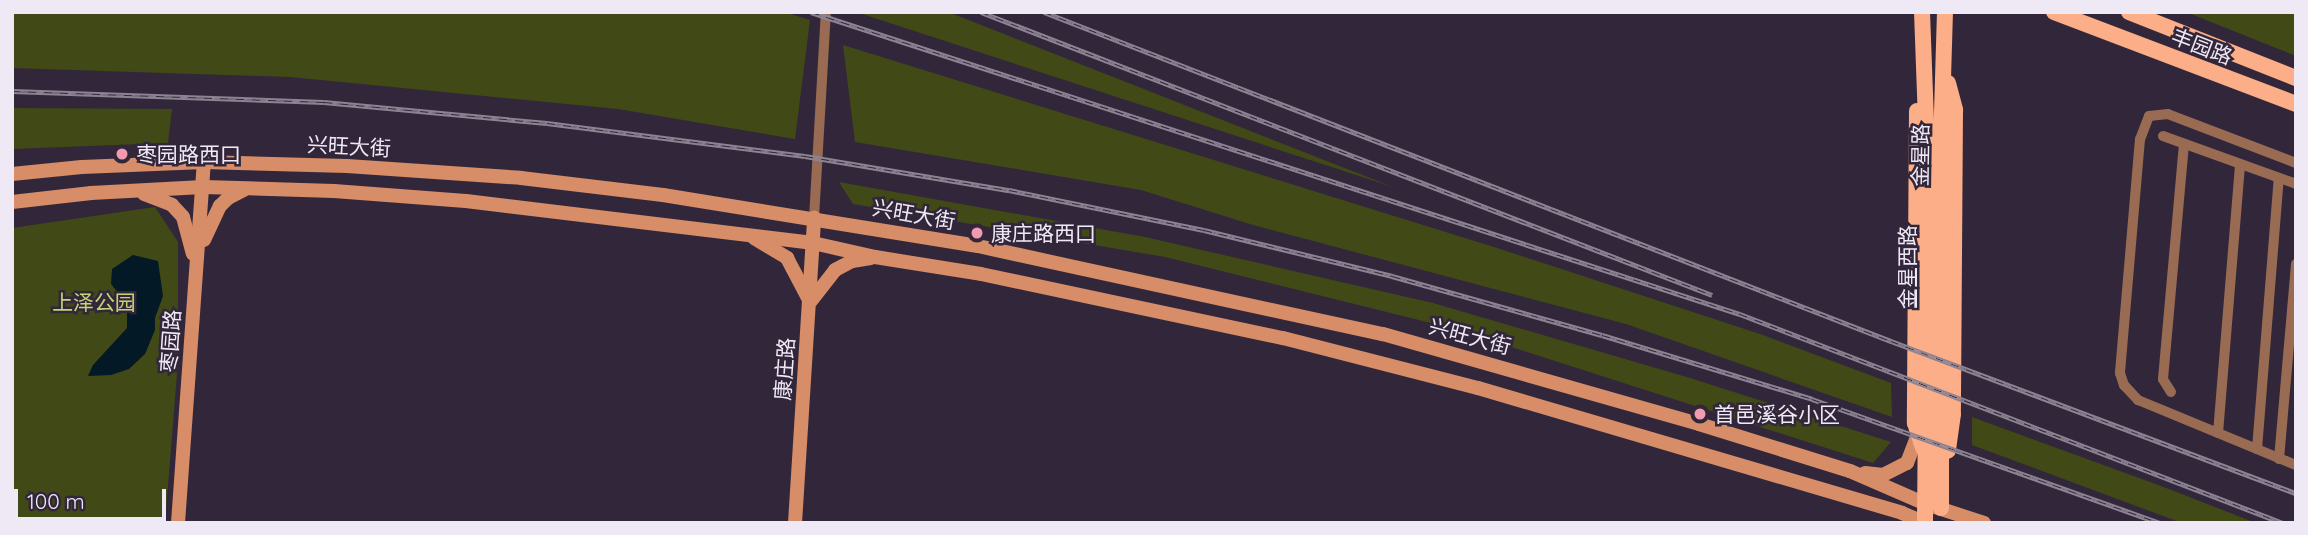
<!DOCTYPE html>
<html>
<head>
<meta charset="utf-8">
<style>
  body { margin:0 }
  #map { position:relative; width:2308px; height:535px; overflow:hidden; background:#32273a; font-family:Quicksand,"Noto Sans SC",sans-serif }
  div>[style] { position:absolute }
  .green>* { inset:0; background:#414916 }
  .water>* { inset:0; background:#041926 }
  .street>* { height:10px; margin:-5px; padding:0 5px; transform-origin:5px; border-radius:5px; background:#996b53 }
  .secondary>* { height:14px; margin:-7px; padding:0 7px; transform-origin:7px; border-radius:7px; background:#d78d67 }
  .primary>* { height:16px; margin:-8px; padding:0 8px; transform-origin:8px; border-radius:8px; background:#fbae87 }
  .rail>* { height:5px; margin-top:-2.5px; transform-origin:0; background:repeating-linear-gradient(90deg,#32273a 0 8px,#8c8393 0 16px); box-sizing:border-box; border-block:2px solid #8c8393 }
  .dots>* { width:19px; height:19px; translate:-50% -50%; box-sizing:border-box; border:4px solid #32273a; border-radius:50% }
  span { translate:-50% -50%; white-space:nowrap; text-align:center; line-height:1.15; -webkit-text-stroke:5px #32273a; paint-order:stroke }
  .street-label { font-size:21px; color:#efe8f5 }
  .poi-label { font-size:21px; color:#efe8f5 }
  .left { translate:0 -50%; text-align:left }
  .park-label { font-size:21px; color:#c2d474 }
  .frame { position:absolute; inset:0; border:14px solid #efe8f5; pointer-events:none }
  .scale { position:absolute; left:14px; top:489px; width:152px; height:32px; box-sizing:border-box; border:4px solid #efe8f5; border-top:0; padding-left:9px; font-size:21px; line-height:24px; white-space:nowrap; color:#efe8f5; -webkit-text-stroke:5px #32273a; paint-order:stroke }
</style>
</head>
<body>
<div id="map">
  <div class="green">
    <i style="clip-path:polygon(12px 12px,784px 12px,810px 20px,795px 139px,618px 109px,290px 77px,12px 68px)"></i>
    <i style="clip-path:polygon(856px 12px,948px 12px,1393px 187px)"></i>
    <i style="clip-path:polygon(2186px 12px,2296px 12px,2296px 56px)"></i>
    <i style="clip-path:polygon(843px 45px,1494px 247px,1763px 335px,1891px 383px,1892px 417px,1626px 324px,1253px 225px,1141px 190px,855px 142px)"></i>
    <i style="clip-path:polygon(12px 108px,172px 109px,168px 143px,12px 149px)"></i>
    <i style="clip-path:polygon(839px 182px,1145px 237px,1433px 303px,1690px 378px,1891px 442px,1873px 463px,1455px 329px,1165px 257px,853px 204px)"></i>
    <i style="clip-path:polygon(155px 207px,178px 242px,178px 361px,165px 523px,12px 523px,12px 228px)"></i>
    <i style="clip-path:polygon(1972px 417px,2161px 486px,2256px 523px,2182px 523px,1972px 445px)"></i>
  </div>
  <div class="water">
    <i style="clip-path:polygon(133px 255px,158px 261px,163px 296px,155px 318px,155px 330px,145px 354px,129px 369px,111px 375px,88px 376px,93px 365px,127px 328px,127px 304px,111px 284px,112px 269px)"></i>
  </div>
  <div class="street">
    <i style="left:2163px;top:136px;width:141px;rotate:19.8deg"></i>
    <i style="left:2296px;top:163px;width:137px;rotate:-159.1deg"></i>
    <i style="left:2168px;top:114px;width:19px;rotate:174deg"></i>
    <i style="left:2149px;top:116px;width:25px;rotate:111deg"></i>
    <i style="left:2140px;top:139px;width:235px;rotate:94.9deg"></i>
    <i style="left:2120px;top:373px;width:13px;rotate:72deg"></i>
    <i style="left:2124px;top:385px;width:21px;rotate:47deg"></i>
    <i style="left:2138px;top:400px;width:171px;rotate:22.4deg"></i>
    <i style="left:814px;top:218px;width:206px;rotate:-86.7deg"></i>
    <i style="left:2171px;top:392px;width:15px;rotate:-122deg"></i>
    <i style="left:2163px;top:379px;width:236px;rotate:-84.9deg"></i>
    <i style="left:2218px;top:433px;width:270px;rotate:-85.3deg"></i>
    <i style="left:2257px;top:449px;width:272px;rotate:-85.4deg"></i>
    <i style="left:2279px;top:459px;width:196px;rotate:-85deg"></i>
  </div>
  <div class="secondary">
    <i style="left:12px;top:174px;width:70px;rotate:-5.7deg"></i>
    <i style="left:82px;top:167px;width:122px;rotate:-2.3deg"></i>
    <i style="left:204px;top:162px;width:143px;rotate:1.6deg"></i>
    <i style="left:347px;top:166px;width:174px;rotate:3.9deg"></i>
    <i style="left:521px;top:178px;width:143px;rotate:6.8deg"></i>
    <i style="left:663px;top:195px;width:319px;rotate:9.2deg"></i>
    <i style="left:978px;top:246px;width:414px;rotate:12.3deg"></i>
    <i style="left:1383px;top:334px;width:329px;rotate:15.9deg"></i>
    <i style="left:1699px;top:424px;width:158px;rotate:17.3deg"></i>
    <i style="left:1850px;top:471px;width:83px;rotate:23.5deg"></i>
    <i style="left:1926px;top:504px;width:61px;rotate:18.1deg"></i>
    <i style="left:144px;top:194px;width:30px;rotate:21deg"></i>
    <i style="left:172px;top:205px;width:16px;rotate:47deg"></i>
    <i style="left:183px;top:217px;width:38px;rotate:75deg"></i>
    <i style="left:12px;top:202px;width:80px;rotate:-6.5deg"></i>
    <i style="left:91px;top:193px;width:112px;rotate:-3.1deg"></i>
    <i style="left:203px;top:187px;width:131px;rotate:1.7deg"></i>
    <i style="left:334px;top:191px;width:132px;rotate:4.3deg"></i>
    <i style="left:466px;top:201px;width:350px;rotate:6.9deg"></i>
    <i style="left:813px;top:243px;width:64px;rotate:12.7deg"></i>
    <i style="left:875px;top:257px;width:107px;rotate:9.1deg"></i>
    <i style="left:981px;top:274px;width:309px;rotate:12deg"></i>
    <i style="left:1283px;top:338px;width:201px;rotate:14.4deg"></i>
    <i style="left:1478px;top:388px;width:442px;rotate:16.4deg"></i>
    <i style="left:1902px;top:513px;width:25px;rotate:23deg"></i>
    <i style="left:754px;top:238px;width:39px;rotate:31deg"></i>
    <i style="left:787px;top:258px;width:45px;rotate:62.3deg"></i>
    <i style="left:204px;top:240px;width:38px;rotate:-65deg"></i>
    <i style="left:220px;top:206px;width:11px;rotate:-45deg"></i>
    <i style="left:228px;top:198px;width:18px;rotate:-27deg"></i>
    <i style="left:811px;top:301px;width:39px;rotate:-52deg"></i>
    <i style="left:835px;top:270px;width:19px;rotate:-28deg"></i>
    <i style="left:852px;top:261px;width:19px;rotate:-9deg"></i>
    <i style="left:1865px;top:473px;width:18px;rotate:6deg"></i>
    <i style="left:1883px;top:475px;width:27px;rotate:-27deg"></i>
    <i style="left:1907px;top:463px;width:36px;rotate:-69deg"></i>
    <i style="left:178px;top:523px;width:362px;rotate:-85.9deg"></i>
    <i style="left:795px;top:523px;width:306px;rotate:-86.4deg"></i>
  </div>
  <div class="primary">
    <i style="left:1922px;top:12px;width:166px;rotate:87.9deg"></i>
    <i style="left:1928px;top:178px;width:345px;rotate:90.5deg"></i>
    <i style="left:2054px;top:12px;width:259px;rotate:20.8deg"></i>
    <i style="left:2129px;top:12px;width:180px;rotate:21.6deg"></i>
    <i style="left:1948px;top:83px;width:28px;rotate:75deg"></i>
    <i style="left:1955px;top:110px;width:304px;rotate:90.4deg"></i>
    <i style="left:1953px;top:414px;width:37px;rotate:98deg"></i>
    <i style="left:1917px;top:111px;width:312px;rotate:90.4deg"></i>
    <i style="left:1915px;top:423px;width:26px;rotate:72deg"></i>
    <i style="left:1941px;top:508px;width:362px;rotate:-90deg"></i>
    <i style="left:1941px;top:146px;width:134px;rotate:-88.3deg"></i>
  </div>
  <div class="rail">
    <i style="left:811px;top:12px;width:977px;rotate:18.01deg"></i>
    <i style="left:1740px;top:314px;width:582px;rotate:21.05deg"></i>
    <i style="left:981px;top:12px;width:784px;rotate:21.16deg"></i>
    <i style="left:1044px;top:12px;width:909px;rotate:21.23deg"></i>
    <i style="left:1891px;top:341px;width:433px;rotate:20.6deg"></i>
    <i style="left:12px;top:91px;width:312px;rotate:2deg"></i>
    <i style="left:324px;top:102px;width:224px;rotate:5.4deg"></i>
    <i style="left:547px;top:123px;width:260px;rotate:7.3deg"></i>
    <i style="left:805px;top:156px;width:207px;rotate:9.5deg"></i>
    <i style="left:1009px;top:190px;width:199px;rotate:11.6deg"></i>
    <i style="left:1204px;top:230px;width:194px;rotate:13.7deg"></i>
    <i style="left:1392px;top:276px;width:218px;rotate:15.7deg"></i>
    <i style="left:1602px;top:335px;width:220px;rotate:16.9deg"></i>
    <i style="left:1812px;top:399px;width:369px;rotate:19.6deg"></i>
  </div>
  <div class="dots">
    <i style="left:122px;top:154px;background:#f29ab0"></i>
    <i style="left:977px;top:233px;background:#f29ab0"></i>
    <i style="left:1700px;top:414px;background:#f29ab0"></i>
  </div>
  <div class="street-label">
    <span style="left:2202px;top:46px;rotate:21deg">丰园路</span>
    <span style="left:349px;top:146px;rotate:3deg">兴旺大街</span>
    <span style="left:1920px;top:155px;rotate:-89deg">金星路</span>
    <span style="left:914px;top:214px;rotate:10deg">兴旺大街</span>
    <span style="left:1907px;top:267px;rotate:-90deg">金星西路</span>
    <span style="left:1470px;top:336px;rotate:15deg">兴旺大街</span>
    <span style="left:170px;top:341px;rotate:-86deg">枣园路</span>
    <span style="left:784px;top:369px;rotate:-86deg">康庄路</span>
  </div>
  <div class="poi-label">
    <span class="left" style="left:136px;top:154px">枣园路西口</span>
    <span class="left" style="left:991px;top:233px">康庄路西口</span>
    <span class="left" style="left:1714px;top:414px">首邑溪谷小区</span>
  </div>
  <div class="park-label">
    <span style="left:94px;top:302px">上泽公园</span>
  </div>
  <div class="frame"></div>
  <div class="scale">100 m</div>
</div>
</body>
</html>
